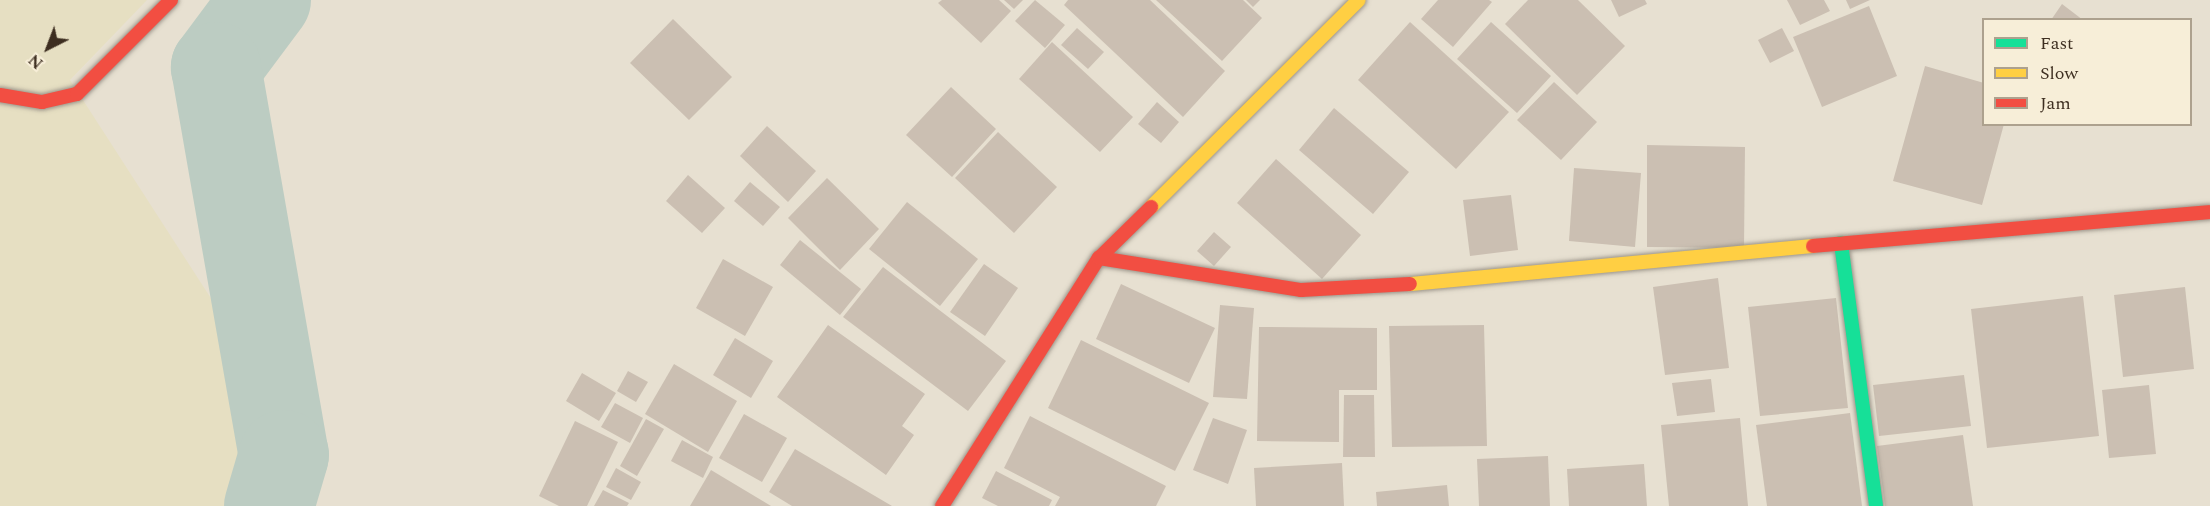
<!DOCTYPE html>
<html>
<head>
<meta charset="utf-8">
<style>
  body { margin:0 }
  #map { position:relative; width:2210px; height:506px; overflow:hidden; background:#e7e0d1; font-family:Spectral,serif }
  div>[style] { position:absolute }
  .farmland>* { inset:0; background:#e6dfc2 }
  .river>* { height:90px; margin:-45px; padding:0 45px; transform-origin:45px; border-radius:45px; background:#bcccc2 }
  .building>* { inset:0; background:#cbbfb2 }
  .roads { filter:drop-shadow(0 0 2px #9c958a) drop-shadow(0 0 2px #9c958a) }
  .fast>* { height:14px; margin:-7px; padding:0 7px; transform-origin:7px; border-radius:7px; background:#16e098 }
  .slow>* { height:14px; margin:-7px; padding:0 7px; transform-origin:7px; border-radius:7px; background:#ffcf43 }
  .jam>* { height:14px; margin:-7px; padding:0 7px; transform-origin:7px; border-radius:7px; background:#f24e42 }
  span { translate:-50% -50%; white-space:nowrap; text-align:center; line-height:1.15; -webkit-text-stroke:4.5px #f7eed8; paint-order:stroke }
  .legend { position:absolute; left:1982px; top:18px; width:210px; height:108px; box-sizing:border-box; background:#f7eed8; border:2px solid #ada18e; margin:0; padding:8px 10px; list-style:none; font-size:18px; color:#3d2e20 }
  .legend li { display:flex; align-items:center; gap:12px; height:30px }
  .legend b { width:30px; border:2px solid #ada18e }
  .north { position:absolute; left:18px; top:18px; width:60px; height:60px; -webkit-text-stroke:4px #f7eed8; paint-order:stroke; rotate:222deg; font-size:16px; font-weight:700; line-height:24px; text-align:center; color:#3d2e20 }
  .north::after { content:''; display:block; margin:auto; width:21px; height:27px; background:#3d2e20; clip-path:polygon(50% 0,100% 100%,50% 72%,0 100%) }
</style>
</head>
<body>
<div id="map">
  <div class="farmland">
    <i style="clip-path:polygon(0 0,147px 0,70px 80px,223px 317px,243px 476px,234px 506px,0 506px)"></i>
  </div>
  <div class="river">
    <i style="left:266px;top:0;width:84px;rotate:126.7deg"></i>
    <i style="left:216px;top:67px;width:394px;rotate:80.1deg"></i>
    <i style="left:284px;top:455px;width:53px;rotate:106.4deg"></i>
  </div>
  <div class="building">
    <i style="clip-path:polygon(942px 0,999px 0,1011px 11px,981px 43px,938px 3px)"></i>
    <i style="clip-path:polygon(1004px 0,1023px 0,1014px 9px)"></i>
    <i style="clip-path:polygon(1035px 0,1065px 25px,1045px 48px,1015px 21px)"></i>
    <i style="clip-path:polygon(1068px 0,1150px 0,1225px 71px,1183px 117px,1064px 5px)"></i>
    <i style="clip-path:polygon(1156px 0,1243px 0,1262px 18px,1222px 61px)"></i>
    <i style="clip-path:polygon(1246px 0,1260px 0,1253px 7px)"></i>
    <i style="clip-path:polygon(1438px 0,1489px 0,1492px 2px,1453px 47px,1421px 19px)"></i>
    <i style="clip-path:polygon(1528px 0,1578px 0,1625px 46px,1577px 95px,1505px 24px)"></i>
    <i style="clip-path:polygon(1611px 0,1645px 0,1647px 4px,1619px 17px)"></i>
    <i style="clip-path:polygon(1787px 0,1824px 0,1830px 11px,1800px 25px)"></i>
    <i style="clip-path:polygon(1846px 0,1870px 0,1850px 9px)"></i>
    <i style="clip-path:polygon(2062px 4px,2083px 20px,2051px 20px)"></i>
    <i style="clip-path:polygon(1869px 6px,1897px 76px,1822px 107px,1793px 37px)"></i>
    <i style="clip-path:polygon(673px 19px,732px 77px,689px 120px,630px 63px)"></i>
    <i style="clip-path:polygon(1410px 22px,1509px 112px,1456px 169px,1358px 80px)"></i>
    <i style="clip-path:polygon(1491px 22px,1551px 76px,1517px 113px,1457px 59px)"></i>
    <i style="clip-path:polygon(1077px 28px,1104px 52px,1088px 69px,1061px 45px)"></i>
    <i style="clip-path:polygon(1782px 28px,1794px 51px,1770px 63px,1758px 40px)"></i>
    <i style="clip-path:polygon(1052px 42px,1133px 117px,1100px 152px,1019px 79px)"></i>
    <i style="clip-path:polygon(1925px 66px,1984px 83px,1984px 124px,2004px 124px,1982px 205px,1893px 181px)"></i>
    <i style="clip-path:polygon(1554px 82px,1597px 122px,1561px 160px,1517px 120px)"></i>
    <i style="clip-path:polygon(951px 87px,996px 129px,952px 177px,906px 135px)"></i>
    <i style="clip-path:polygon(1157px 102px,1179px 122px,1161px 143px,1138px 124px)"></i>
    <i style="clip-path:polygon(1334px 108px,1409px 172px,1373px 214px,1299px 150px)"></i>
    <i style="clip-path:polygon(767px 126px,816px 171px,788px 202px,740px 156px)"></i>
    <i style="clip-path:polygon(998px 132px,1057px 187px,1014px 233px,955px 178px)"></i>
    <i style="clip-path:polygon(1647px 145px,1745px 147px,1744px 248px,1647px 247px)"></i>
    <i style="clip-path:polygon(1276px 159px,1361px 235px,1322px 279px,1237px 203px)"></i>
    <i style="clip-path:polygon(1574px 168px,1641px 173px,1635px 247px,1569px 241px)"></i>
    <i style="clip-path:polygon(688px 175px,725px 208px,702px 233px,666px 201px)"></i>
    <i style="clip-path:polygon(827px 178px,879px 229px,840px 270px,788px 218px)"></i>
    <i style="clip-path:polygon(750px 182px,780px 207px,763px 226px,734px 201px)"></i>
    <i style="clip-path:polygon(1511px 195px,1518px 250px,1470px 256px,1463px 200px)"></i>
    <i style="clip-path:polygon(907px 202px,978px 259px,940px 306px,869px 249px)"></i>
    <i style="clip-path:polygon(1214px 232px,1231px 247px,1214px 266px,1197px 251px)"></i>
    <i style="clip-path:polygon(800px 240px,861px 289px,840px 315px,780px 265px)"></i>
    <i style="clip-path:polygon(723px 259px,773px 287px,745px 336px,696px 308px)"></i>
    <i style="clip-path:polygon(984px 264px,1018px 288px,985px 336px,950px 312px)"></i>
    <i style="clip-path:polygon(883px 267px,1006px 361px,968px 411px,843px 317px)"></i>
    <i style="clip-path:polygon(1718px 278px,1729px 368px,1665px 375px,1653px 287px)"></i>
    <i style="clip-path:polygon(1121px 284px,1215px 328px,1189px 383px,1096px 339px)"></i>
    <i style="clip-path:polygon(2185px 287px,2194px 369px,2123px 377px,2114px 295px)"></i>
    <i style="clip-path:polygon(2083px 296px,2099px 436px,1987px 448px,1971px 309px)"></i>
    <i style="clip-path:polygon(1836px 298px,1848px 408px,1760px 416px,1748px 307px)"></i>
    <i style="clip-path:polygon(1220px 305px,1254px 308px,1247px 399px,1213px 397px)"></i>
    <i style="clip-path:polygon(828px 325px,925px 394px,902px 426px,914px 435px,886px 475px,777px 397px)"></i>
    <i style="clip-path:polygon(1484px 325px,1487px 446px,1392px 447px,1389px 326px)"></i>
    <i style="clip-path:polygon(1259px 327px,1377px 328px,1377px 390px,1339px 390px,1339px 442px,1257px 441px)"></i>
    <i style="clip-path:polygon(735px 338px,773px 361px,751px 398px,713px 375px)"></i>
    <i style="clip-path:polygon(1081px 340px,1209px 403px,1175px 471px,1048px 408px)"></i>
    <i style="clip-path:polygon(674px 364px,737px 401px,708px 452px,645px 414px)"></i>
    <i style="clip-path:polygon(628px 371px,648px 382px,636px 402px,617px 391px)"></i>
    <i style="clip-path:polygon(582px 373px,616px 393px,599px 421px,566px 401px)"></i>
    <i style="clip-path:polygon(1964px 375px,1971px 426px,1879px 436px,1873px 385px)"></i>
    <i style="clip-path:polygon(1711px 379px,1715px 412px,1677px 416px,1672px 383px)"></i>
    <i style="clip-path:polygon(2149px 385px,2156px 454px,2109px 458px,2102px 390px)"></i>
    <i style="clip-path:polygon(1344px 395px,1374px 395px,1375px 457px,1343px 457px)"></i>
    <i style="clip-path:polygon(615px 403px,643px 418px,630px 443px,601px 427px)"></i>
    <i style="clip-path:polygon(1850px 413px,1862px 506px,1767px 506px,1756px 425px)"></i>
    <i style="clip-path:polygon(744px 414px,787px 438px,762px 482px,719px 458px)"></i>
    <i style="clip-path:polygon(1030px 416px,1166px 486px,1156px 506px,1055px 506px,1060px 497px,1004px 468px)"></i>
    <i style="clip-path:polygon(1213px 418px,1247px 430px,1228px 484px,1193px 470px)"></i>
    <i style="clip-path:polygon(1740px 418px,1748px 506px,1669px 506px,1661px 425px)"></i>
    <i style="clip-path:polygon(646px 419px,664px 429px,637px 476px,620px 466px)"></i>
    <i style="clip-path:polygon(575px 421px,618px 442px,587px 506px,559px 506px,539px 496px)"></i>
    <i style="clip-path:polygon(1963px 435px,1973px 506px,1885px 506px,1877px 446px)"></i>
    <i style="clip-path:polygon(682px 440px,713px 457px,703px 478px,671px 461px)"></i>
    <i style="clip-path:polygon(795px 449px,892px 506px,792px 506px,769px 492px)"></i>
    <i style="clip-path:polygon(1548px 456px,1550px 506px,1479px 506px,1477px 459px)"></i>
    <i style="clip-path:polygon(1342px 463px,1344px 506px,1256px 506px,1254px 468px)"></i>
    <i style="clip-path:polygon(1644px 464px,1647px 506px,1569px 506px,1567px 469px)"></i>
    <i style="clip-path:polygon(616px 468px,641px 482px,631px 500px,606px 487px)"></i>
    <i style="clip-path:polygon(711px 470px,771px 506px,690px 506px)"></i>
    <i style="clip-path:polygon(996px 471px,1052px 500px,1049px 506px,998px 506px,982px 498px)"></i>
    <i style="clip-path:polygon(1447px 485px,1449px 506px,1377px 506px,1376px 492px)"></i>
    <i style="clip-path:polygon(603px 490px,629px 503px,627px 506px,594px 506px)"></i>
  </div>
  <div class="roads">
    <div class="fast">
      <i style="left:1841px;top:243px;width:265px;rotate:82.4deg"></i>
    </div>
    <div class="slow">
      <i style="left:1151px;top:207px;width:293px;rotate:-44.9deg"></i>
      <i style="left:1410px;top:284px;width:405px;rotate:-5.4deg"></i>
    </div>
    <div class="jam">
      <i style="left:0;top:95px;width:43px;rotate:9.5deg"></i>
      <i style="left:42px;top:102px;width:36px;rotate:-13deg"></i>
      <i style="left:77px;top:94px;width:133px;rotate:-45deg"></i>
      <i style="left:1813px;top:246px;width:398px;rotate:-4.9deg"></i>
      <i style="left:1099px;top:258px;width:205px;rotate:9deg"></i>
      <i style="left:1301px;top:290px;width:109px;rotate:-3.2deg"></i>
      <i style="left:942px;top:506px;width:294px;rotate:-57.7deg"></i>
      <i style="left:1099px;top:258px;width:73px;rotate:-44.4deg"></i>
    </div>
  </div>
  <ul class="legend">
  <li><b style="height:8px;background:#16e098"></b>Fast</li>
  <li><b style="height:8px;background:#ffcf43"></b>Slow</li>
  <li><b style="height:8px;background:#f24e42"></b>Jam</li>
  </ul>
  <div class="north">N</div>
</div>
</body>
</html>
